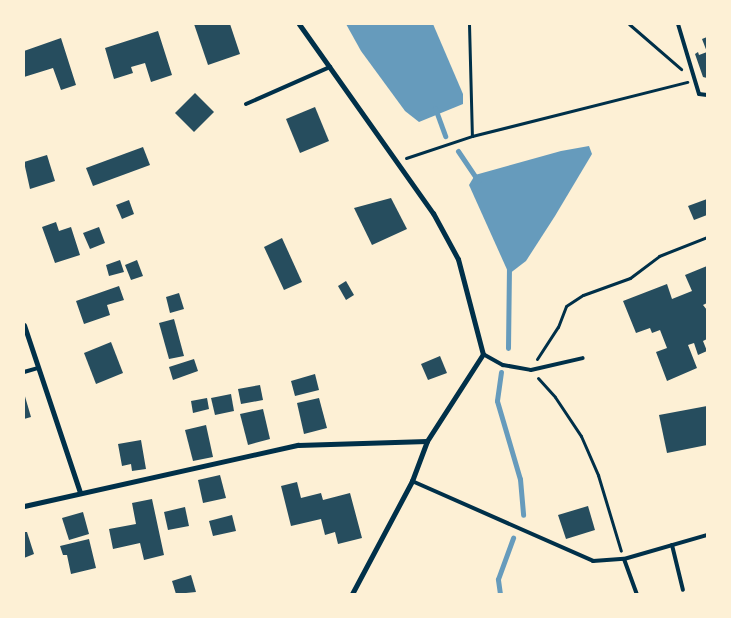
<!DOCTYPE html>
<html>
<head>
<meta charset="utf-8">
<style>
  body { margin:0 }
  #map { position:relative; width:731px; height:618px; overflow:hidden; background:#fdf0d5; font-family:Roboto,sans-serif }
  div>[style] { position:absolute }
  .water>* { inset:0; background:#669bbc }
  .stream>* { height:5px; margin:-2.5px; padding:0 2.5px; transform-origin:2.5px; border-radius:2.5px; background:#669bbc }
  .building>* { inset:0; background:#264d5e }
  .path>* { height:3px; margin:-1.5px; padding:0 1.5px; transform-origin:1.5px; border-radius:1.5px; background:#003049 }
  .service>* { height:4px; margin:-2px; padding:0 2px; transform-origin:2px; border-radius:2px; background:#003049 }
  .minor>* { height:5px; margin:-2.5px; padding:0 2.5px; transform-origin:2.5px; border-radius:2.5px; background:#003049 }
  span { translate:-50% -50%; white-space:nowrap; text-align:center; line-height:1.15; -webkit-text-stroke:4px #fdf0d5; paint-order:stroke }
  .frame { position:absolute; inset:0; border:25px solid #fdf0d5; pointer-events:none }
</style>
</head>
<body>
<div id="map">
  <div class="water">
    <i style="clip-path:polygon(346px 24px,433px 24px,463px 94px,463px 104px,419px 122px,405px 111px,361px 51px)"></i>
    <i style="clip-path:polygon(589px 146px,592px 154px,555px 216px,526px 261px,509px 274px,469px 185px,475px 175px,561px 151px)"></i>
  </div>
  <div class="stream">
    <i style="left:435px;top:108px;width:30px;rotate:70deg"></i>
    <i style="left:458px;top:151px;width:36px;rotate:56deg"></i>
    <i style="left:508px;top:348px;width:80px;rotate:-89.3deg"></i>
    <i style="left:501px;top:372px;width:29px;rotate:98deg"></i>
    <i style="left:497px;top:401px;width:81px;rotate:73.6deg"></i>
    <i style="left:520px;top:479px;width:36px;rotate:85deg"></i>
    <i style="left:500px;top:594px;width:15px;rotate:-98deg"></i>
    <i style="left:498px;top:579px;width:44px;rotate:-69.9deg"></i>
  </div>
  <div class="building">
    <i style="clip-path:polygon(194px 24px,230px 24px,240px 54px,208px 65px)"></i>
    <i style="clip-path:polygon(158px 31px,172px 75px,151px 82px,145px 63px,131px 67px,133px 73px,114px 79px,105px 48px)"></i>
    <i style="clip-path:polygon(707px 37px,707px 52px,702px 39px)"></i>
    <i style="clip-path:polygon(61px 38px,76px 85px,61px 90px,53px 68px,24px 77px,24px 51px)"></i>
    <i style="clip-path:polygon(698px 52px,699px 55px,707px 52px,707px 78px,703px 77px,695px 54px)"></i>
    <i style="clip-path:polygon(195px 93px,214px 112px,194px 132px,175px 113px)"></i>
    <i style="clip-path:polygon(315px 107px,329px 141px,300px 153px,286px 119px)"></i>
    <i style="clip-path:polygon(143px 147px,150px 165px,93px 186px,86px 168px)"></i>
    <i style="clip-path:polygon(47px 155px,55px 181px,30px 189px,24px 162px)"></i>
    <i style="clip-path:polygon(391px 198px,407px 229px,372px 245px,354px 208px)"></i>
    <i style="clip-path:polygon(707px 199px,707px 215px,694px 220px,688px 206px)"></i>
    <i style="clip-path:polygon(129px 200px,134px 214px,122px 219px,116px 205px)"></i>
    <i style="clip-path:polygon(56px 222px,59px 231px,71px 227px,80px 255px,55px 263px,42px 227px)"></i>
    <i style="clip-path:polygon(99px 227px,105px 243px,90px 249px,83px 233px)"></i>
    <i style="clip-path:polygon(282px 238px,302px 282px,284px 290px,264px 247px)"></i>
    <i style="clip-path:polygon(120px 260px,124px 272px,109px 276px,106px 265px)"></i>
    <i style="clip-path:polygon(137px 260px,143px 276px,131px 280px,125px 265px)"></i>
    <i style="clip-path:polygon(707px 266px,707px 303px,703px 305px,707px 310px,707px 339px,703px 341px,707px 351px,698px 355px,694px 343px,688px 345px,697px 368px,667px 381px,656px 352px,667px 348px,660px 330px,652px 333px,650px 328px,636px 333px,623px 301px,667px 284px,672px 299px,692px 291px,685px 275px)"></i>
    <i style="clip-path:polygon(346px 281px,354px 295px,346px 300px,338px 286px)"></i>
    <i style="clip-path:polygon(119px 286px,124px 300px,107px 305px,110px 315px,84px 324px,76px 301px)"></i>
    <i style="clip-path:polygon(179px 293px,184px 309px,170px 313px,166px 297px)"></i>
    <i style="clip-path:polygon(174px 319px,184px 356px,169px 359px,159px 323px)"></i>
    <i style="clip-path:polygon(111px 342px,123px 373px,96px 384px,84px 353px)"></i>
    <i style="clip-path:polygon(440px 356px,447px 373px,428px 380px,421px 364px)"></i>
    <i style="clip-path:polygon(194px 359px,198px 371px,173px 380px,169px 367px)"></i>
    <i style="clip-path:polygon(315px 374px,319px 390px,295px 396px,291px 381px)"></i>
    <i style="clip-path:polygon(260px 385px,263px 400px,241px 404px,238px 389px)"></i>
    <i style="clip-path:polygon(24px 393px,31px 417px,24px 419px)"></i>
    <i style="clip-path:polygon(231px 394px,234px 411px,215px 415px,211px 398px)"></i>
    <i style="clip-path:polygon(207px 398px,209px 409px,193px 413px,191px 401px)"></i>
    <i style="clip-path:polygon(319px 398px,327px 428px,304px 434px,297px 403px)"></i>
    <i style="clip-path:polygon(707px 406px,707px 445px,667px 453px,659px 415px)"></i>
    <i style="clip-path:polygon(263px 409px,270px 439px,248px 445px,240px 414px)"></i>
    <i style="clip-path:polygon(206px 425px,213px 457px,193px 461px,185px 430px)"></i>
    <i style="clip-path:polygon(141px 440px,146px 469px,132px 471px,131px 464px,122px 466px,118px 444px)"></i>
    <i style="clip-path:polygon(220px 475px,226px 498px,203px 503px,198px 480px)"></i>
    <i style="clip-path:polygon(297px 482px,301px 498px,321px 493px,323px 500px,350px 493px,362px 538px,338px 544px,335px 532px,325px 535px,321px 519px,291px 526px,281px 486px)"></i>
    <i style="clip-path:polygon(152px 499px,164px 555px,144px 560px,140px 543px,113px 549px,109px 529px,136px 524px,132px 503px)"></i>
    <i style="clip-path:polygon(588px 506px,595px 530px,566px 539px,558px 515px)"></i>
    <i style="clip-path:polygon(185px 507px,189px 526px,168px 530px,164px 512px)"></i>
    <i style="clip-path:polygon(83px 512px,89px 534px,69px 540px,62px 518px)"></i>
    <i style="clip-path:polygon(232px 515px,236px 531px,213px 536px,209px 521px)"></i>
    <i style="clip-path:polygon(24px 532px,27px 532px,34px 554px,24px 558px)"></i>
    <i style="clip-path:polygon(89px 539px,96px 568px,71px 574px,67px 555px,63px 555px,60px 546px)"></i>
    <i style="clip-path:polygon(191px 575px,196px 592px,176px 594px,172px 581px)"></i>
  </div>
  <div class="path">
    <i style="left:469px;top:24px;width:112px;rotate:88.5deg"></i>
    <i style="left:629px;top:24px;width:69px;rotate:40.9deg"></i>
    <i style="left:406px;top:158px;width:70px;rotate:-18.4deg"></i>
    <i style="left:472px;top:136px;width:222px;rotate:-14.1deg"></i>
    <i style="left:537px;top:359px;width:38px;rotate:-57deg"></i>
    <i style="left:558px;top:327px;width:22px;rotate:-69deg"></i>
    <i style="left:566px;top:306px;width:20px;rotate:-33deg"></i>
    <i style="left:583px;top:295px;width:50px;rotate:-19.9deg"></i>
    <i style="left:630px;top:278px;width:36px;rotate:-37deg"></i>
    <i style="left:659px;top:256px;width:52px;rotate:-21.6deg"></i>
    <i style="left:538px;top:378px;width:25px;rotate:48deg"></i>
    <i style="left:555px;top:397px;width:47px;rotate:56.3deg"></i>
    <i style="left:581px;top:436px;width:43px;rotate:66.4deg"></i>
    <i style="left:598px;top:475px;width:79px;rotate:73.2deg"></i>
  </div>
  <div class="service">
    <i style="left:678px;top:24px;width:73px;rotate:73.3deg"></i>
    <i style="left:699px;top:94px;width:8px;rotate:7deg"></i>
    <i style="left:246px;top:104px;width:92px;rotate:-23.8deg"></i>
    <i style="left:483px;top:354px;width:23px;rotate:29deg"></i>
    <i style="left:503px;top:365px;width:28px;rotate:10deg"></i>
    <i style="left:531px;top:370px;width:53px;rotate:-13deg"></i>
    <i style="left:24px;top:372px;width:15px;rotate:-16deg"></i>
    <i style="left:412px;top:481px;width:198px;rotate:23.8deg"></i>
    <i style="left:593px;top:561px;width:31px;rotate:-4deg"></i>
    <i style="left:624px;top:559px;width:86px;rotate:-16.1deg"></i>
    <i style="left:672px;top:545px;width:46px;rotate:76.3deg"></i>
    <i style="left:624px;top:559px;width:37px;rotate:70deg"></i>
  </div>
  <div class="minor">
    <i style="left:299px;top:24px;width:232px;rotate:54.7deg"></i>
    <i style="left:433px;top:213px;width:52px;rotate:61.5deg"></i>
    <i style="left:458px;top:259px;width:98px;rotate:75.3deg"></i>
    <i style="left:483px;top:354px;width:103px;rotate:122.8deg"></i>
    <i style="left:427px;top:441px;width:43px;rotate:110.6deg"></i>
    <i style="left:412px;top:481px;width:128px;rotate:118deg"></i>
    <i style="left:24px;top:325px;width:176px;rotate:71.5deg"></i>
    <i style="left:24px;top:506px;width:281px;rotate:-12.6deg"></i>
    <i style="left:298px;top:445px;width:129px;rotate:-1.8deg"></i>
  </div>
  <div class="frame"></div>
</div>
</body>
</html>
